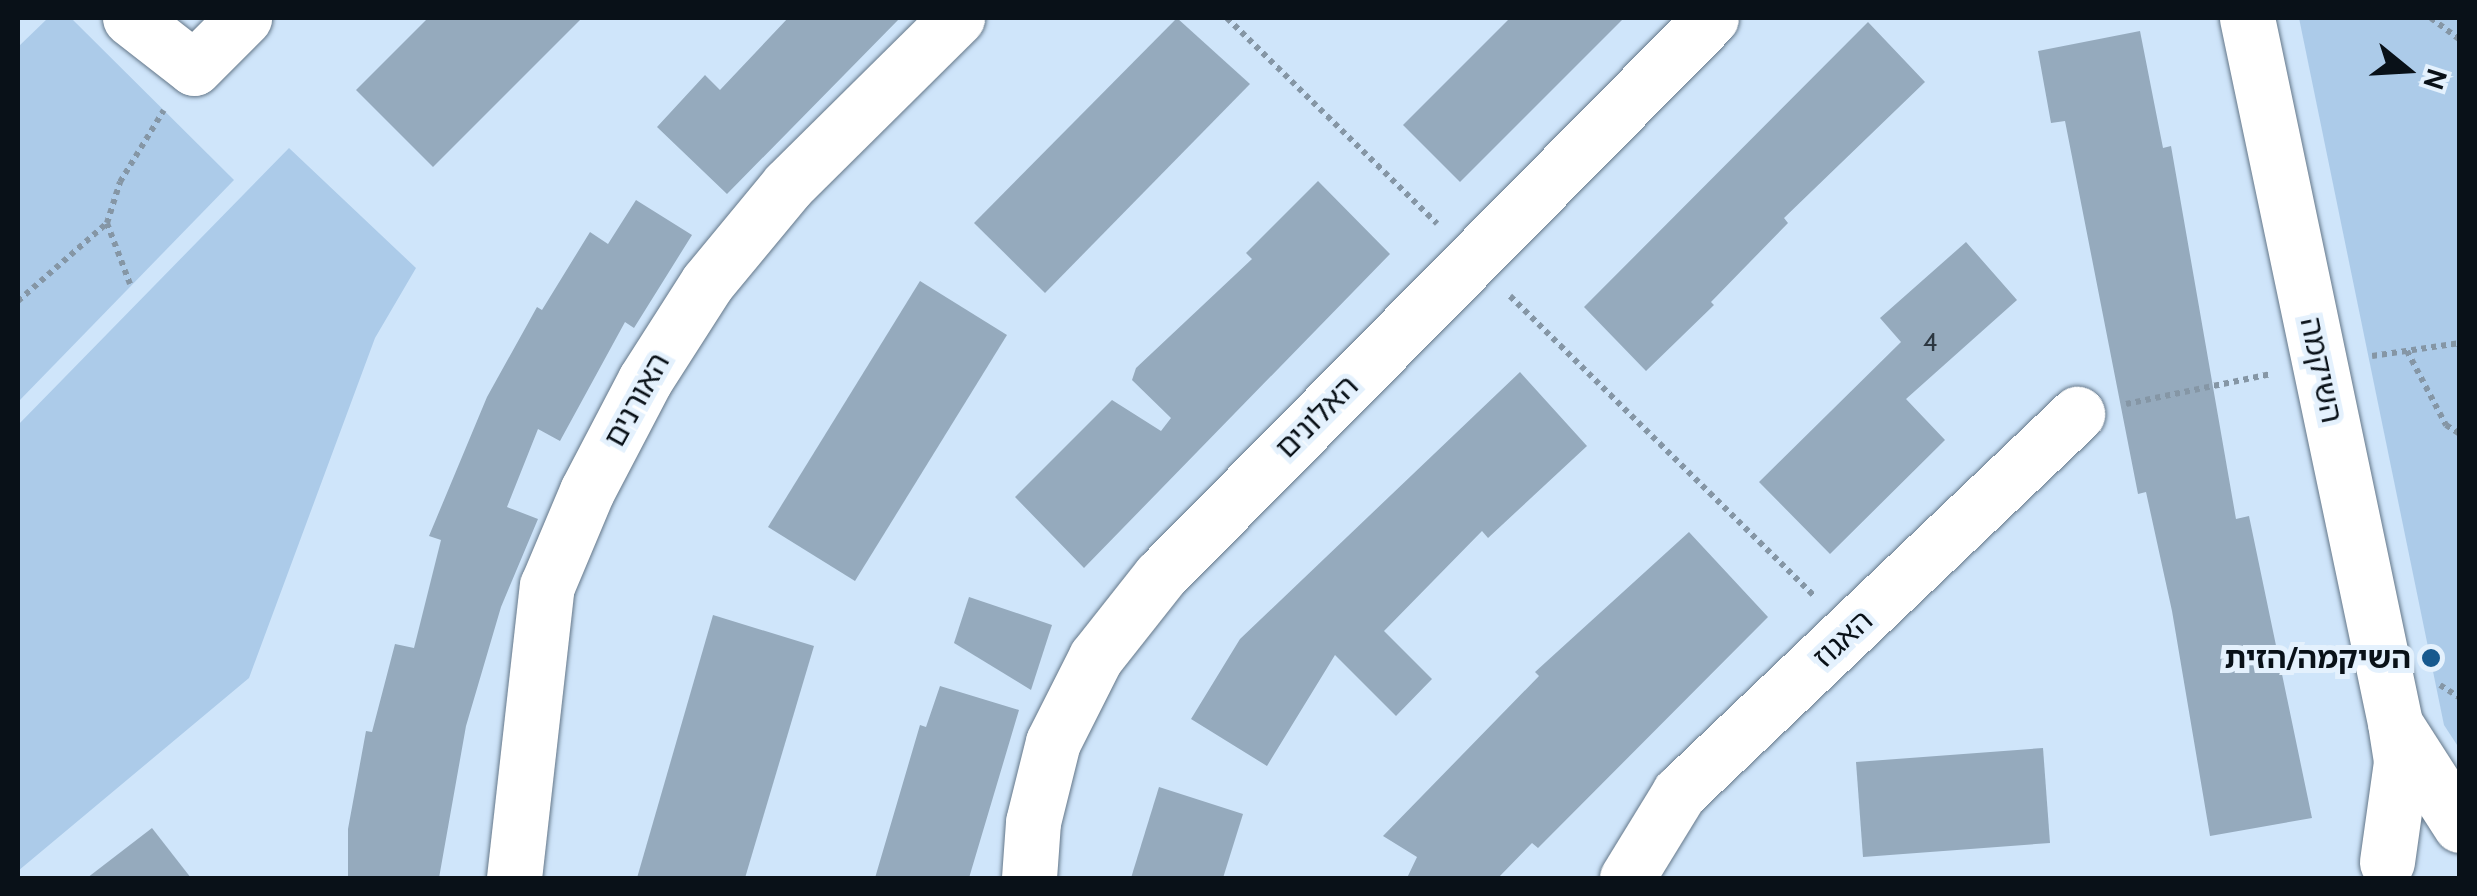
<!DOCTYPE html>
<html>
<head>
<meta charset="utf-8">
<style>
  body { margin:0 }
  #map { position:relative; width:2477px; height:896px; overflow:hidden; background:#cfe5fa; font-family:Cabin,"Noto Sans Hebrew",sans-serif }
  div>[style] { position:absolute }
  .green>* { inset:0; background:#accbe9 }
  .building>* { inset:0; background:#95aabd }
  .path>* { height:6px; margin-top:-3px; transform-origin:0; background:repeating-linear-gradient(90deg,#8596a5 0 5px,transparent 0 10px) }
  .roads { filter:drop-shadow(0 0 2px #647789) drop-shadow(0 0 2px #647789) }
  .minor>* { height:55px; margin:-27.5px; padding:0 27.5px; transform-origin:27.5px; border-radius:27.5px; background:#fff }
  .dots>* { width:28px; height:28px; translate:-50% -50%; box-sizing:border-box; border:5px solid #e4f1fd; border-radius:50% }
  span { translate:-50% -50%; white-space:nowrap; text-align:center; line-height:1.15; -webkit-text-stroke:10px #e4f1fd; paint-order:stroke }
  .number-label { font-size:25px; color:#2c3741 }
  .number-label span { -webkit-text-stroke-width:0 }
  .street-label { font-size:30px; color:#091118 }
  .poi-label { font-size:30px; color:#091118; font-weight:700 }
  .right { translate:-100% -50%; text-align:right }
  .frame { position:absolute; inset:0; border:20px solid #091118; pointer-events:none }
  .north { position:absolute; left:2357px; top:20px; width:100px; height:100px; -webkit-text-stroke:8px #e4f1fd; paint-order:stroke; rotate:108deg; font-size:28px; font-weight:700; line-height:40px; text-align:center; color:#091118 }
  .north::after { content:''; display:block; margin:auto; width:35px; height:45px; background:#091118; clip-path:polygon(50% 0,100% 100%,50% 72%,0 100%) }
</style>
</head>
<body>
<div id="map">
  <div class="green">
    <i style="clip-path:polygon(48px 18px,71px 18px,234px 180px,18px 402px,18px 47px)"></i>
    <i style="clip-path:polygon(2299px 18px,2459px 18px,2459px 748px,2444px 725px)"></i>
    <i style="clip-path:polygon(289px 148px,416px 268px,375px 338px,249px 678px,18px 871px,18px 425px)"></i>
  </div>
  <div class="building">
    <i style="clip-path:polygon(428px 18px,582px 18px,433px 167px,356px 90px)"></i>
    <i style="clip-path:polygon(788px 18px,900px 18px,727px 194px,657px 127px,705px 75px,720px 90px)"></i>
    <i style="clip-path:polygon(1177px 18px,1250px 84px,1045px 293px,974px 223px)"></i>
    <i style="clip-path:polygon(1510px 18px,1624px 18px,1460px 182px,1403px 125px)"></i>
    <i style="clip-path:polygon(1868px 22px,1925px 82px,1784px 218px,1788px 223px,1711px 302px,1714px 305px,1646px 371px,1584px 307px)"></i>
    <i style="clip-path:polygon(2140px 31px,2163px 148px,2171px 146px,2236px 519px,2249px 516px,2312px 818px,2210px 836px,2172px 611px,2146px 492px,2138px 494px,2065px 121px,2051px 123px,2038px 51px)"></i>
    <i style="clip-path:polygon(1318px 181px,1390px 254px,1084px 568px,1015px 497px,1112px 400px,1161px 431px,1171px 418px,1132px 380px,1136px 368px,1252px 259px,1246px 253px)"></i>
    <i style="clip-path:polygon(636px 200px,692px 235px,634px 328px,625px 322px,560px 441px,538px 429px,507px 507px,538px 519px,501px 607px,466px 726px,439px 878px,348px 878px,348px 829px,366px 731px,372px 732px,395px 644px,414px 648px,441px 540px,429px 536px,487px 397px,537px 307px,542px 310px,590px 232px,608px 244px)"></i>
    <i style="clip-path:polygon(1966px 242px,2017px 300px,1906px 399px,1945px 440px,1830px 554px,1759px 482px,1901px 342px,1880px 318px)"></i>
    <i style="clip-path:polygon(920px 281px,1007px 335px,855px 581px,768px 527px)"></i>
    <i style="clip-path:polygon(1520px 372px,1587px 446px,1488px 538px,1482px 531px,1384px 631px,1432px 679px,1396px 716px,1335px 655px,1267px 766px,1191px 719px,1240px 639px)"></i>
    <i style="clip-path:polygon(1689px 532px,1768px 617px,1538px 848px,1532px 843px,1498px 878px,1407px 878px,1417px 857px,1383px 836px,1539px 676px,1535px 672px)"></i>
    <i style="clip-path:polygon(969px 597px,1052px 625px,1031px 690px,954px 643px)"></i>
    <i style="clip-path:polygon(713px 615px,814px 646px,745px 878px,637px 878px)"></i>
    <i style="clip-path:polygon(940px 686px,1019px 710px,969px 878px,875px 878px,920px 725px,926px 727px)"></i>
    <i style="clip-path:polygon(2043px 748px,2050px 843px,1863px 857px,1856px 762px)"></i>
    <i style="clip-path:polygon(1159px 787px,1243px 814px,1223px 878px,1131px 878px)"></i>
    <i style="clip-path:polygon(152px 828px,191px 878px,87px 878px)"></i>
  </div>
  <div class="path">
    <i style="left:1227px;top:18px;width:294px;rotate:44.4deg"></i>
    <i style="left:2431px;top:18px;width:36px;rotate:37deg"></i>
    <i style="left:130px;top:284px;width:65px;rotate:-110.7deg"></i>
    <i style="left:107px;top:223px;width:43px;rotate:-72.4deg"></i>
    <i style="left:120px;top:182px;width:84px;rotate:-58.6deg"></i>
    <i style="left:1510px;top:296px;width:427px;rotate:44.6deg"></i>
    <i style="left:18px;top:301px;width:118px;rotate:-41.2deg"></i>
    <i style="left:2407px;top:351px;width:84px;rotate:62.2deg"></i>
    <i style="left:2446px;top:425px;width:17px;rotate:33deg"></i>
    <i style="left:2372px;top:356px;width:89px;rotate:-8.4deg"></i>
    <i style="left:2126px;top:404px;width:148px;rotate:-11.7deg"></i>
    <i style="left:2440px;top:685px;width:24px;rotate:33deg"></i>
  </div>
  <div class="roads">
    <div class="minor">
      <i style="left:130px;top:18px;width:81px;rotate:38deg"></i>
      <i style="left:194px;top:68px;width:71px;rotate:-45deg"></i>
      <i style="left:2247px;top:18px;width:720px;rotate:78.14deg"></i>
      <i style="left:2395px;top:723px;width:39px;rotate:81deg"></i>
      <i style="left:2401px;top:762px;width:101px;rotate:98deg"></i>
      <i style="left:2399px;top:730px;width:113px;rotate:57.3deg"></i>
      <i style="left:514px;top:878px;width:294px;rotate:-83.6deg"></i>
      <i style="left:547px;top:586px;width:103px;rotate:-67.2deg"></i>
      <i style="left:587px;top:491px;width:125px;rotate:-62.4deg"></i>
      <i style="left:645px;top:380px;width:115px;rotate:-57.4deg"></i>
      <i style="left:707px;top:283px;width:127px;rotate:-50.4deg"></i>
      <i style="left:788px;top:185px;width:238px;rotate:-44.7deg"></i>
      <i style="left:1029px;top:878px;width:56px;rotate:-85.9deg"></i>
      <i style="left:1033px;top:822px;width:82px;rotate:-76deg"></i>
      <i style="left:1053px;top:742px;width:95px;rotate:-63.2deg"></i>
      <i style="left:1096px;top:657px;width:103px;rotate:-51.7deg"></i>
      <i style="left:1160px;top:576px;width:784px;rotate:-45.36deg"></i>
      <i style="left:1627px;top:878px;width:100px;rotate:-58.5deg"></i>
      <i style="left:1679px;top:793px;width:550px;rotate:-43.6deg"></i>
    </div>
  </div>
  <div class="dots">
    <i style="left:2431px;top:658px;background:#17598e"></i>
  </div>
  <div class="number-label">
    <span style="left:1930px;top:342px">4</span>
  </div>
  <div class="street-label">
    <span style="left:2321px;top:370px;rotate:78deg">השיקמה</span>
    <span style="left:637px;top:400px;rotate:-61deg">האורנים</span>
    <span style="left:1317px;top:417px;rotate:-45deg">האלונים</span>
    <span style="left:1843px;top:639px;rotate:-43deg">האגוז</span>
  </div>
  <div class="poi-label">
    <span class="right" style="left:2411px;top:658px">השיקמה/הזית</span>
  </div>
  <div class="frame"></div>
  <div class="north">N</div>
</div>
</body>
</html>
